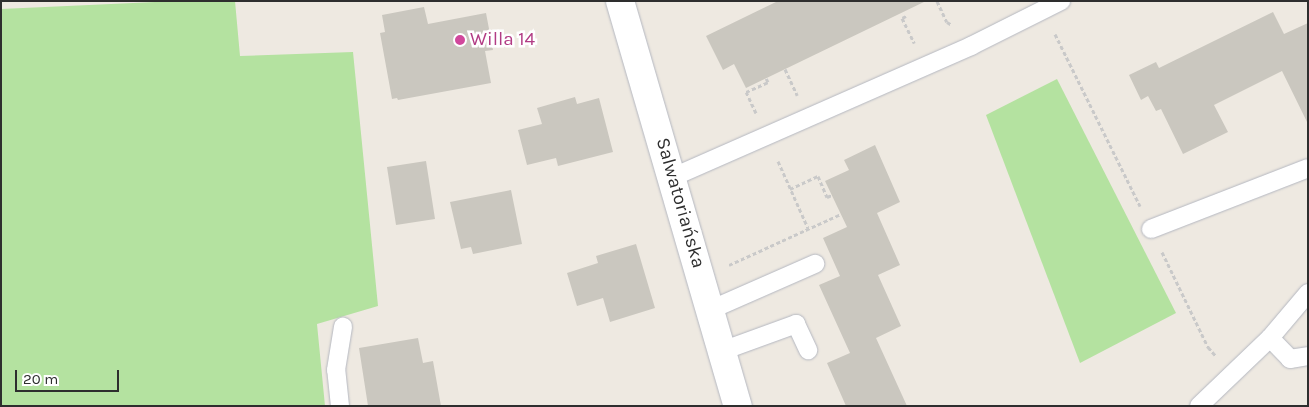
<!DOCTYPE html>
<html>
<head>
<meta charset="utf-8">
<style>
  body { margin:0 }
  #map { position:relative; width:1309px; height:407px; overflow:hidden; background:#eee9e1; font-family:Karla,sans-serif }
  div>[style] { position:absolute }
  .green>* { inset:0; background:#b4e2a0 }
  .building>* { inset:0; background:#cac7bf }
  .path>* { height:3px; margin-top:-1.5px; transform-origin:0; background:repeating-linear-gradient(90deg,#c9c9c9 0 4px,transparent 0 6.5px) }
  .roads { filter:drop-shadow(0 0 1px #b4b7c0) drop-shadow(0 0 1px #b4b7c0) }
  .lane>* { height:18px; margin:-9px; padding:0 9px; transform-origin:9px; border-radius:9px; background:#fff }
  .street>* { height:28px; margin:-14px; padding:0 14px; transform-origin:14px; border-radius:14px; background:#fff }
  .dots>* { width:14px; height:14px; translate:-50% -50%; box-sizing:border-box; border:2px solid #fff; border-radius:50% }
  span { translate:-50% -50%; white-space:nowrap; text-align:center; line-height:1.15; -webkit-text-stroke:5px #fff; paint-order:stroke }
  .hotel-label { font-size:19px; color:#b23c85 }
  .left { translate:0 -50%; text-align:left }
  .street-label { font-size:19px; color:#2e2e2e }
  .frame { position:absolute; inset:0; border:2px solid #2e2e2e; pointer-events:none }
  .scale { position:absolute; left:15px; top:370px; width:104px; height:22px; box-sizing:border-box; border:2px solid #2e2e2e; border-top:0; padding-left:6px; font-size:15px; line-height:18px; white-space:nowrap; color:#2e2e2e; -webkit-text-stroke:4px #fff; paint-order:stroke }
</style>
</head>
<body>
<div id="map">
  <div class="green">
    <i style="clip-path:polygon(177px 1px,235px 1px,240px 56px,353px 52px,378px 306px,317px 324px,325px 406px,1px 406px,1px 9px)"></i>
    <i style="clip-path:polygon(1057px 79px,1176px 313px,1080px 363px,986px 115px)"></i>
  </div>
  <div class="building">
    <i style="clip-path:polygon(778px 1px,926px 1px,746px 88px,734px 64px,723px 70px,706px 36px)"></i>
    <i style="clip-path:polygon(424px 7px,428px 24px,486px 13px,493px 50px,485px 51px,491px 83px,398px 100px,397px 98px,392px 99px,380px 33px,385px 32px,382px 15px)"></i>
    <i style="clip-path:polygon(1273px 12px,1284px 34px,1308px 23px,1308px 124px,1282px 71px,1214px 105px,1228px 132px,1183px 154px,1161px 109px,1156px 111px,1148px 96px,1141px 100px,1129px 75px,1156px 62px,1159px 68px)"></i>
    <i style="clip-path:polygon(575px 97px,577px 104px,599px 98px,613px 152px,558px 166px,556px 158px,527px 165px,518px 130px,542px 124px,537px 108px)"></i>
    <i style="clip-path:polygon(875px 145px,900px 202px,877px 213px,900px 265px,878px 275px,901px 326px,876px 338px,907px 406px,846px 406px,827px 363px,850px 353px,819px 285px,840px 276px,823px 238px,847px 227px,825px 181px,849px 170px,844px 160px)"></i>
    <i style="clip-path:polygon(426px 161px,435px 219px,396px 225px,387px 167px)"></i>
    <i style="clip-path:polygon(511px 190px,522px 244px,473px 254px,471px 247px,461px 249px,450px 202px)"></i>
    <i style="clip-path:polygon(636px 244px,655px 308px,610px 322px,603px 298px,577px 306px,567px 273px,598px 263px,596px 256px)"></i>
    <i style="clip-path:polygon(418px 338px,423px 363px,433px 361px,441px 406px,368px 406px,359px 348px)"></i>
  </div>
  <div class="path">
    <i style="left:937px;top:1px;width:23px;rotate:65deg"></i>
    <i style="left:947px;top:22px;width:6px;rotate:31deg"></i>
    <i style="left:906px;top:16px;width:4px;rotate:153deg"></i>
    <i style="left:902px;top:18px;width:28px;rotate:64deg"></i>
    <i style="left:1055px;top:34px;width:192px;rotate:63.7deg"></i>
    <i style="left:785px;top:69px;width:29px;rotate:65deg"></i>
    <i style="left:756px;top:113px;width:23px;rotate:-115deg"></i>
    <i style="left:746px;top:92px;width:24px;rotate:-24deg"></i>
    <i style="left:768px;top:82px;width:4px;rotate:-117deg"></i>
    <i style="left:778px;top:161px;width:73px;rotate:65.9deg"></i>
    <i style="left:790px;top:189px;width:31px;rotate:-25deg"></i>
    <i style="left:818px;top:176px;width:23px;rotate:67deg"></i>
    <i style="left:827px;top:197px;width:5px;rotate:-22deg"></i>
    <i style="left:1162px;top:252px;width:106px;rotate:64.2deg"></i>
    <i style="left:1208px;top:347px;width:11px;rotate:49deg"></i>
    <i style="left:729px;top:265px;width:123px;rotate:-24.5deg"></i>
  </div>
  <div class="roads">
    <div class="lane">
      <i style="left:673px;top:177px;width:326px;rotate:-23.7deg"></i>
      <i style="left:971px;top:46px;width:101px;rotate:-26.6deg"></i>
      <i style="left:1151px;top:229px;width:168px;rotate:-21.2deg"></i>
      <i style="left:710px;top:310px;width:115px;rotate:-23.7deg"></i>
      <i style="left:1270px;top:338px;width:29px;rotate:46deg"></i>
      <i style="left:1290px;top:359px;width:18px;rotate:-9deg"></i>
      <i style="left:722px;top:351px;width:79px;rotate:-20deg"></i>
      <i style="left:796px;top:324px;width:29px;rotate:65deg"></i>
      <i style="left:340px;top:406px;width:36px;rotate:-96deg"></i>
      <i style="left:336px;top:370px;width:44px;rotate:-80.8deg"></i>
      <i style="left:1199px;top:406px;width:98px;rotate:-43.8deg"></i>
      <i style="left:1270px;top:338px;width:59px;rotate:-49.8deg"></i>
    </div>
    <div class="street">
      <i style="left:620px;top:1px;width:422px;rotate:73.8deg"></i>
    </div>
  </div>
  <div class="dots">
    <i style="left:460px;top:40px;background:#d1479c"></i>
  </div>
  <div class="hotel-label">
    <span class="left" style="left:470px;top:40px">Willa 14</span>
  </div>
  <div class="street-label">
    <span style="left:680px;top:203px;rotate:74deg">Salwatoriańska</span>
  </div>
  <div class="frame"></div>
  <div class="scale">20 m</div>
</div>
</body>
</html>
